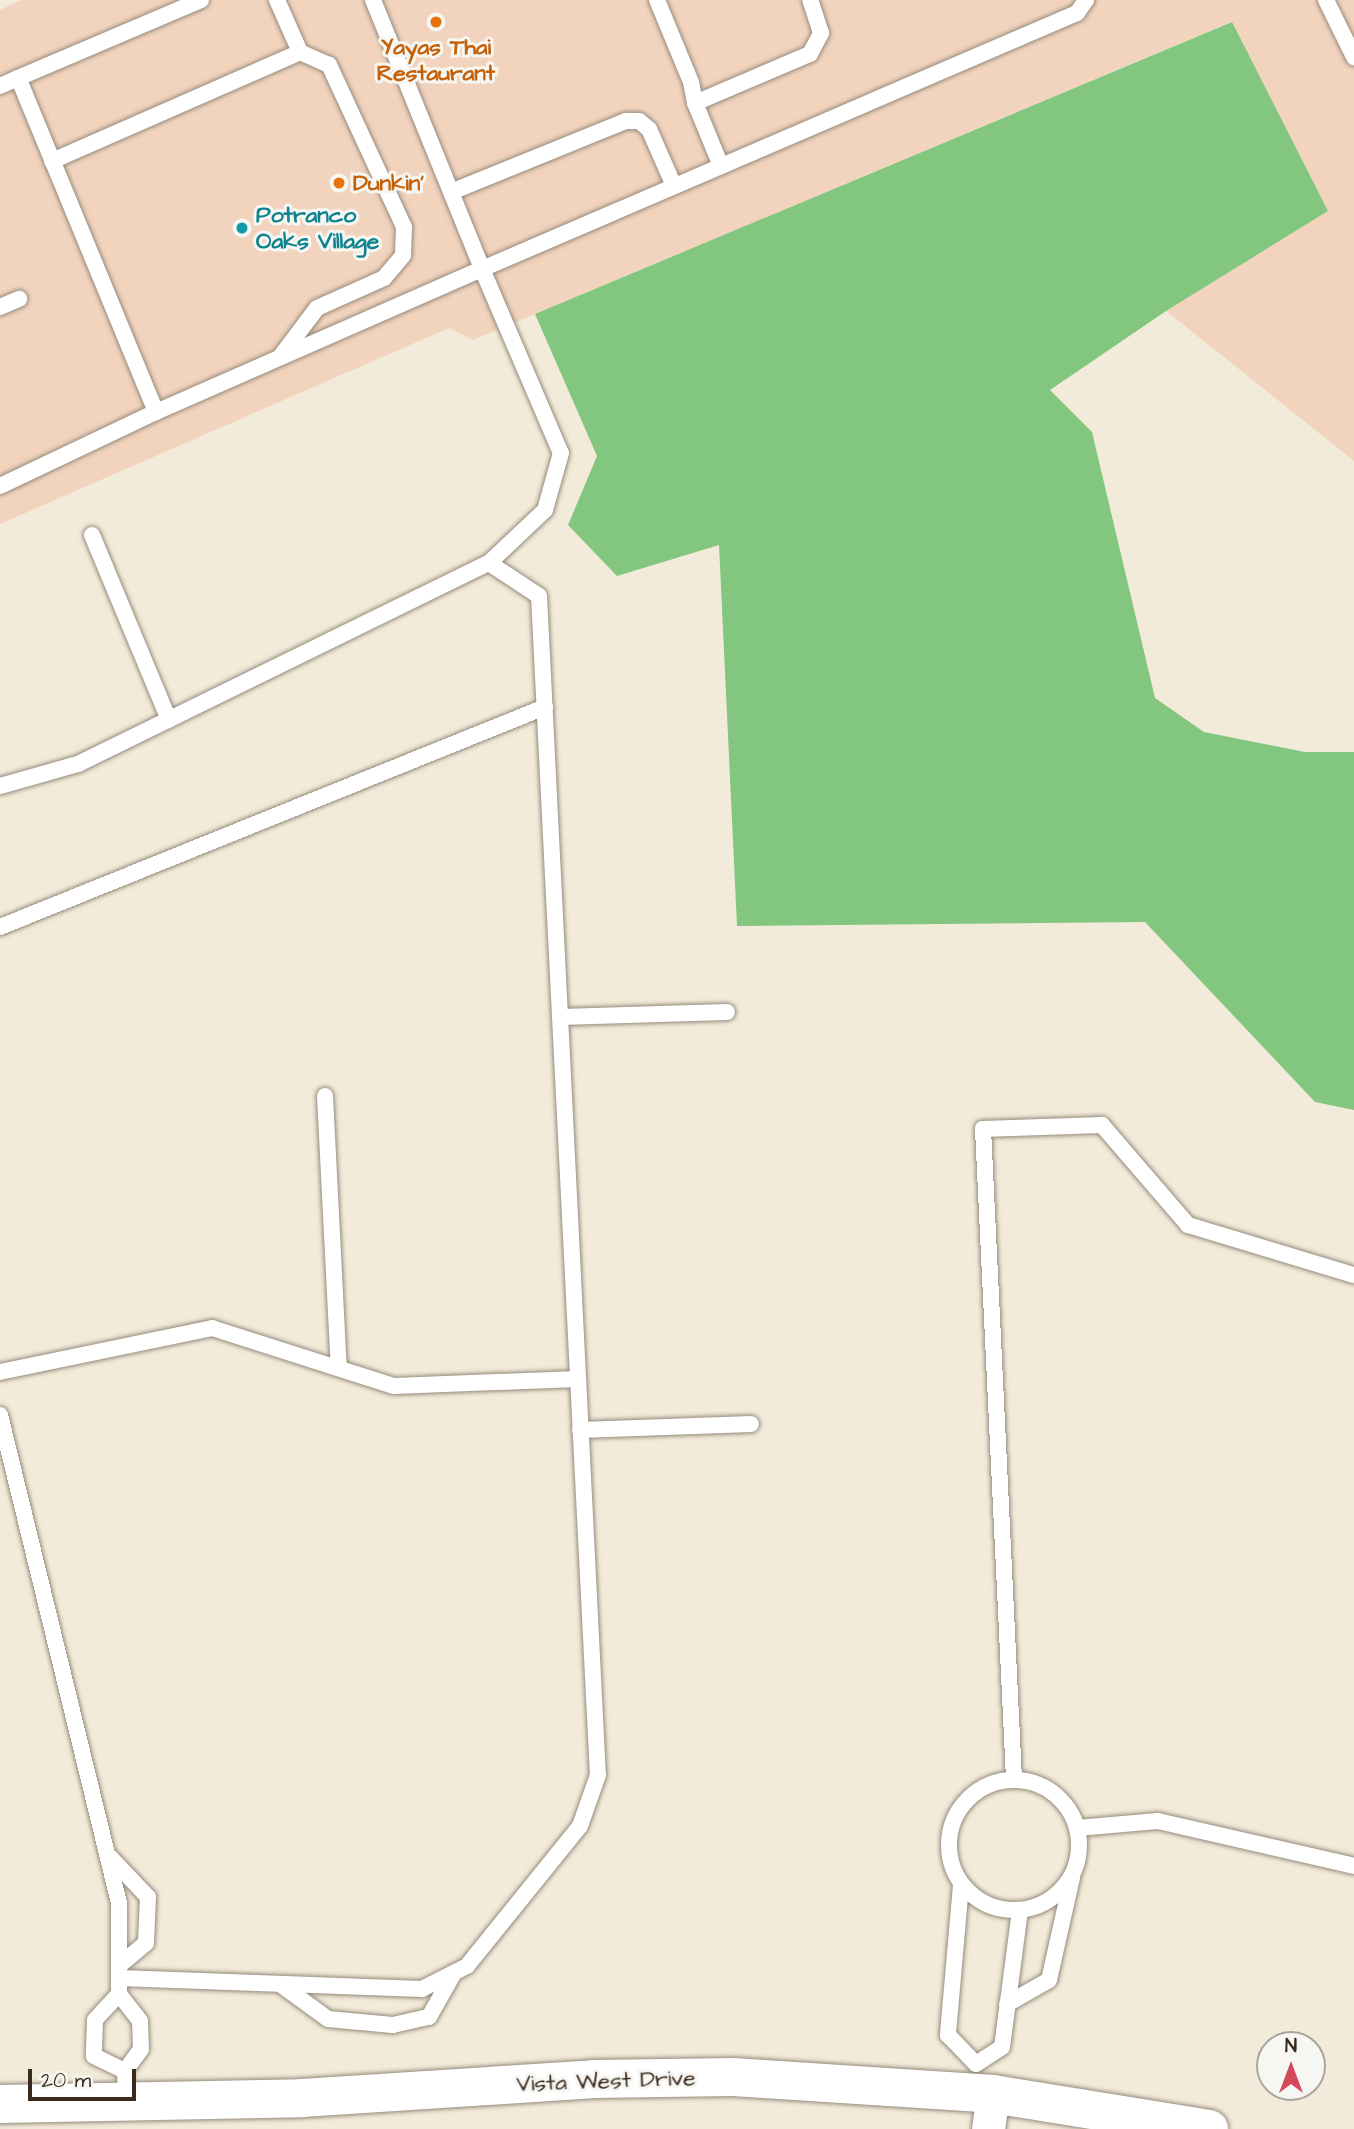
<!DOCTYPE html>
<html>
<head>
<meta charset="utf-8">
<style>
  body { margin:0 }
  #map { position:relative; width:1354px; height:2129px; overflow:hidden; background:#f2ebd9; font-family:"Architects Daughter",sans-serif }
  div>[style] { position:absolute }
  .built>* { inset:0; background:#f2d4be }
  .green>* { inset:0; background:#83c67f }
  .roads { filter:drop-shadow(0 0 2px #968a7c) drop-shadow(0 0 2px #968a7c) }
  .lane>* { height:16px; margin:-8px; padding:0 8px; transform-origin:8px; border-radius:8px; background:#fff }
  .lane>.ring { margin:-8px; padding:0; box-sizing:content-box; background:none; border:16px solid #fff; border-radius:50% }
  .street>* { height:33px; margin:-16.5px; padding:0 16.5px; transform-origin:16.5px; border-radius:16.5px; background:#fff }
  .secondary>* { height:38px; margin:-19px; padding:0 19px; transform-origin:19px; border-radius:19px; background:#fff }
  .dots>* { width:19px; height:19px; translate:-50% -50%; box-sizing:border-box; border:4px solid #f6f6f2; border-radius:50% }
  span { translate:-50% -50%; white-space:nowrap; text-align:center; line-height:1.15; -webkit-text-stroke:6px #f6f6f2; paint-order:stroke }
  .food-label { font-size:23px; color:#c56008; font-weight:700 }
  .left { translate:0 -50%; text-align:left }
  .culture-label { font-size:23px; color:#0d838f; font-weight:700 }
  .street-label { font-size:23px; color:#3b2a1e }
  .north { position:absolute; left:1256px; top:2031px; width:70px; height:70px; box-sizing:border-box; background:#f6f6f2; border:2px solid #aba49d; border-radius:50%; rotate:0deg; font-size:19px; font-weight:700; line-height:28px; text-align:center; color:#3b2a1e }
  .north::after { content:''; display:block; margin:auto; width:24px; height:32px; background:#d1495b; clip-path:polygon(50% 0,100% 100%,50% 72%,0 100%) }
  .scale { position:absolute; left:28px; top:2069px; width:108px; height:32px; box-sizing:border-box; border:4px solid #3b2a1e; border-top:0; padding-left:9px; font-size:21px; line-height:24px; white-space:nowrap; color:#3b2a1e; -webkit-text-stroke:5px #f6f6f2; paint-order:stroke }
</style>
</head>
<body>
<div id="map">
  <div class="built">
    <i style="clip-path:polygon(22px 0,1354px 0,1354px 461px,1166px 311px,1328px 211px,1231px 22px,473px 340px,449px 328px,0 524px,0 10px)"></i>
  </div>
  <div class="green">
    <i style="clip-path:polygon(1232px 22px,1328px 211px,1166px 311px,1050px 390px,1092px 432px,1155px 698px,1204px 732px,1305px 752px,1354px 752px,1354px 1110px,1315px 1102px,1145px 922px,737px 926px,719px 545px,617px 576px,568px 525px,597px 456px,535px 314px)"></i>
  </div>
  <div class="roads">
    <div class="lane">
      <i style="left:373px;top:0;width:290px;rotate:67.9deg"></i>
      <i style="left:482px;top:269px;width:648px;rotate:-23.28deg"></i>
      <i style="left:1077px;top:13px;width:16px;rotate:-55deg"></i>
      <i style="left:657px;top:0;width:89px;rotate:67.5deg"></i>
      <i style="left:691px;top:82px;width:21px;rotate:79deg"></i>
      <i style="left:1326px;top:0;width:64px;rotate:63.8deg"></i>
      <i style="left:0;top:86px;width:20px;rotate:-24deg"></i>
      <i style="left:52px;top:161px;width:271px;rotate:-23.7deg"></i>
      <i style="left:300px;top:52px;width:57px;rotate:-113.9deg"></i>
      <i style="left:721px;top:166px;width:68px;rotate:-112.4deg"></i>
      <i style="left:695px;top:103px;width:125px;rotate:-23.1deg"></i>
      <i style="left:810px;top:54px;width:24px;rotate:-62deg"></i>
      <i style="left:821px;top:33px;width:35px;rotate:-108deg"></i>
      <i style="left:451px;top:192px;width:189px;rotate:-22.1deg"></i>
      <i style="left:626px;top:121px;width:13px"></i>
      <i style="left:639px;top:121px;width:13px;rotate:39deg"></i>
      <i style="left:649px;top:129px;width:62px;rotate:66.3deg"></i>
      <i style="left:0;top:307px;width:21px;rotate:-23deg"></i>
      <i style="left:280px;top:357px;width:61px;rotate:-52.9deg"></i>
      <i style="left:317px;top:308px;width:73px;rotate:-24.1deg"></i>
      <i style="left:384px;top:278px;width:30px;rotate:-50deg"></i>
      <i style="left:403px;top:255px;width:28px;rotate:-88deg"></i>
      <i style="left:404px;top:227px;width:179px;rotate:-114.8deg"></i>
      <i style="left:329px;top:65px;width:32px;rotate:-156deg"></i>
      <i style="left:156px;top:412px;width:356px;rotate:-23.7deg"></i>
      <i style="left:482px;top:269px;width:200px;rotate:66.8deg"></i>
      <i style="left:561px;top:453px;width:59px;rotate:105.7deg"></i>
      <i style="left:545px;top:510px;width:77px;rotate:136.6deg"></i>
      <i style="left:0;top:486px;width:173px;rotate:-25.4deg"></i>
      <i style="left:156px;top:412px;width:361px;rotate:-112.4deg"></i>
      <i style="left:18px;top:78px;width:199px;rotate:-23.1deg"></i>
      <i style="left:92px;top:535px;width:200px;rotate:67.4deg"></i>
      <i style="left:0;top:786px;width:81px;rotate:-15.8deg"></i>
      <i style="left:78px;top:764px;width:458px;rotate:-26.1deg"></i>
      <i style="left:489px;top:563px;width:60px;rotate:33.4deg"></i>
      <i style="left:539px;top:596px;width:1180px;rotate:87.14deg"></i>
      <i style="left:598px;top:1775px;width:54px;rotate:109.4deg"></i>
      <i style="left:580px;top:1826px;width:180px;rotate:128.9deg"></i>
      <i style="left:467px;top:1966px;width:51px;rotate:152.9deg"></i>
      <i style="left:422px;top:1989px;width:303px;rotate:-177.9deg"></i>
      <i style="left:0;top:927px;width:588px;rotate:-21.98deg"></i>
      <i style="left:560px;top:1017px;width:167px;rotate:-1.7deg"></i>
      <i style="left:325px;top:1096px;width:272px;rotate:87.1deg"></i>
      <i style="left:0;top:1372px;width:217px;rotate:-11.7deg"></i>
      <i style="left:212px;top:1328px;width:191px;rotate:17.7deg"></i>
      <i style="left:394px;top:1386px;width:184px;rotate:-2.2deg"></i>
      <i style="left:0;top:1415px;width:502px;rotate:76.3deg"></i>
      <i style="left:119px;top:1903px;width:91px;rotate:90deg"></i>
      <i style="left:119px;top:1994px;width:34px;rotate:52deg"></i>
      <i style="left:140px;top:2021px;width:28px;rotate:88deg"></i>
      <i style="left:141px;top:2049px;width:27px;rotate:126deg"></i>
      <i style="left:125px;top:2071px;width:30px;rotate:88deg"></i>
      <i style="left:580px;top:1430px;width:171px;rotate:-2deg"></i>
      <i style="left:1014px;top:1779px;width:651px;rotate:-92.73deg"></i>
      <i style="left:983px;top:1129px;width:119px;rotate:-1.9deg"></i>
      <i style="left:1102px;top:1125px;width:132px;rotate:49.3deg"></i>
      <i style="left:1188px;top:1225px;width:173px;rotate:16.8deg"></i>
      <i class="ring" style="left:949px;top:1780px;width:114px;height:114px"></i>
      <i style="left:1077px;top:1828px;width:81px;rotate:-4.9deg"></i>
      <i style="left:1158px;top:1821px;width:201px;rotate:12.9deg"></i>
      <i style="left:110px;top:1857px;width:55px;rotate:46.5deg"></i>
      <i style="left:148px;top:1897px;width:46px;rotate:92.5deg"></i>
      <i style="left:146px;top:1943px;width:35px;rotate:140deg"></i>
      <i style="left:961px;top:1885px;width:151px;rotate:95deg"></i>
      <i style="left:948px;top:2035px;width:40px;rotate:46deg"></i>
      <i style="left:976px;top:2064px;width:31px;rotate:-33deg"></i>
      <i style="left:1002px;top:2047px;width:138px;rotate:-82.5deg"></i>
      <i style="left:280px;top:1984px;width:59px;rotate:36.1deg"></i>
      <i style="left:328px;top:2019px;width:65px;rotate:5.3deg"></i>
      <i style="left:393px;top:2025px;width:37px;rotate:-13deg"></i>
      <i style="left:429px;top:2017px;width:51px;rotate:-60.4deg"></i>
      <i style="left:119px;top:1994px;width:35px;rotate:133deg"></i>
      <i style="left:95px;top:2020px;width:36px;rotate:92deg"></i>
      <i style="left:94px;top:2056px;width:34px;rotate:26deg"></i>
      <i style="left:1007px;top:2004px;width:48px;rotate:-29.7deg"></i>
      <i style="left:1049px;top:1980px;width:105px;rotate:-77.3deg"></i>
    </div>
    <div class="street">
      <i style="left:988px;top:2129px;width:35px;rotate:-82deg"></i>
    </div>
    <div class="secondary">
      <i style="left:0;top:2104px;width:302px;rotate:-1.1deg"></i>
      <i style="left:302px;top:2098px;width:293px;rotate:-3.7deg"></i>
      <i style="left:594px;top:2079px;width:139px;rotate:-0.8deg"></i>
      <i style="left:733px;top:2077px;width:261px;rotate:3.7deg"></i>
      <i style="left:993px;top:2094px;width:219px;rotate:9.2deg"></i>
    </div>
  </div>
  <div class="dots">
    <i style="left:436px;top:22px;background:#e8710a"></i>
    <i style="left:339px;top:183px;background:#e8710a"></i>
    <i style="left:242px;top:228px;background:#0f9aa8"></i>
  </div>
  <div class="food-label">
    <span style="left:436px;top:60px">Yayas Thai<br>Restaurant</span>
    <span class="left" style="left:353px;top:183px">Dunkin'</span>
  </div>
  <div class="culture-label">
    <span class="left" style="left:256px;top:228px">Potranco<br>Oaks Village</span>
  </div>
  <div class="street-label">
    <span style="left:606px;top:2081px;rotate:-2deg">Vista West Drive</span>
  </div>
  <div class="north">N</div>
  <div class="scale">20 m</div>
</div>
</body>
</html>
